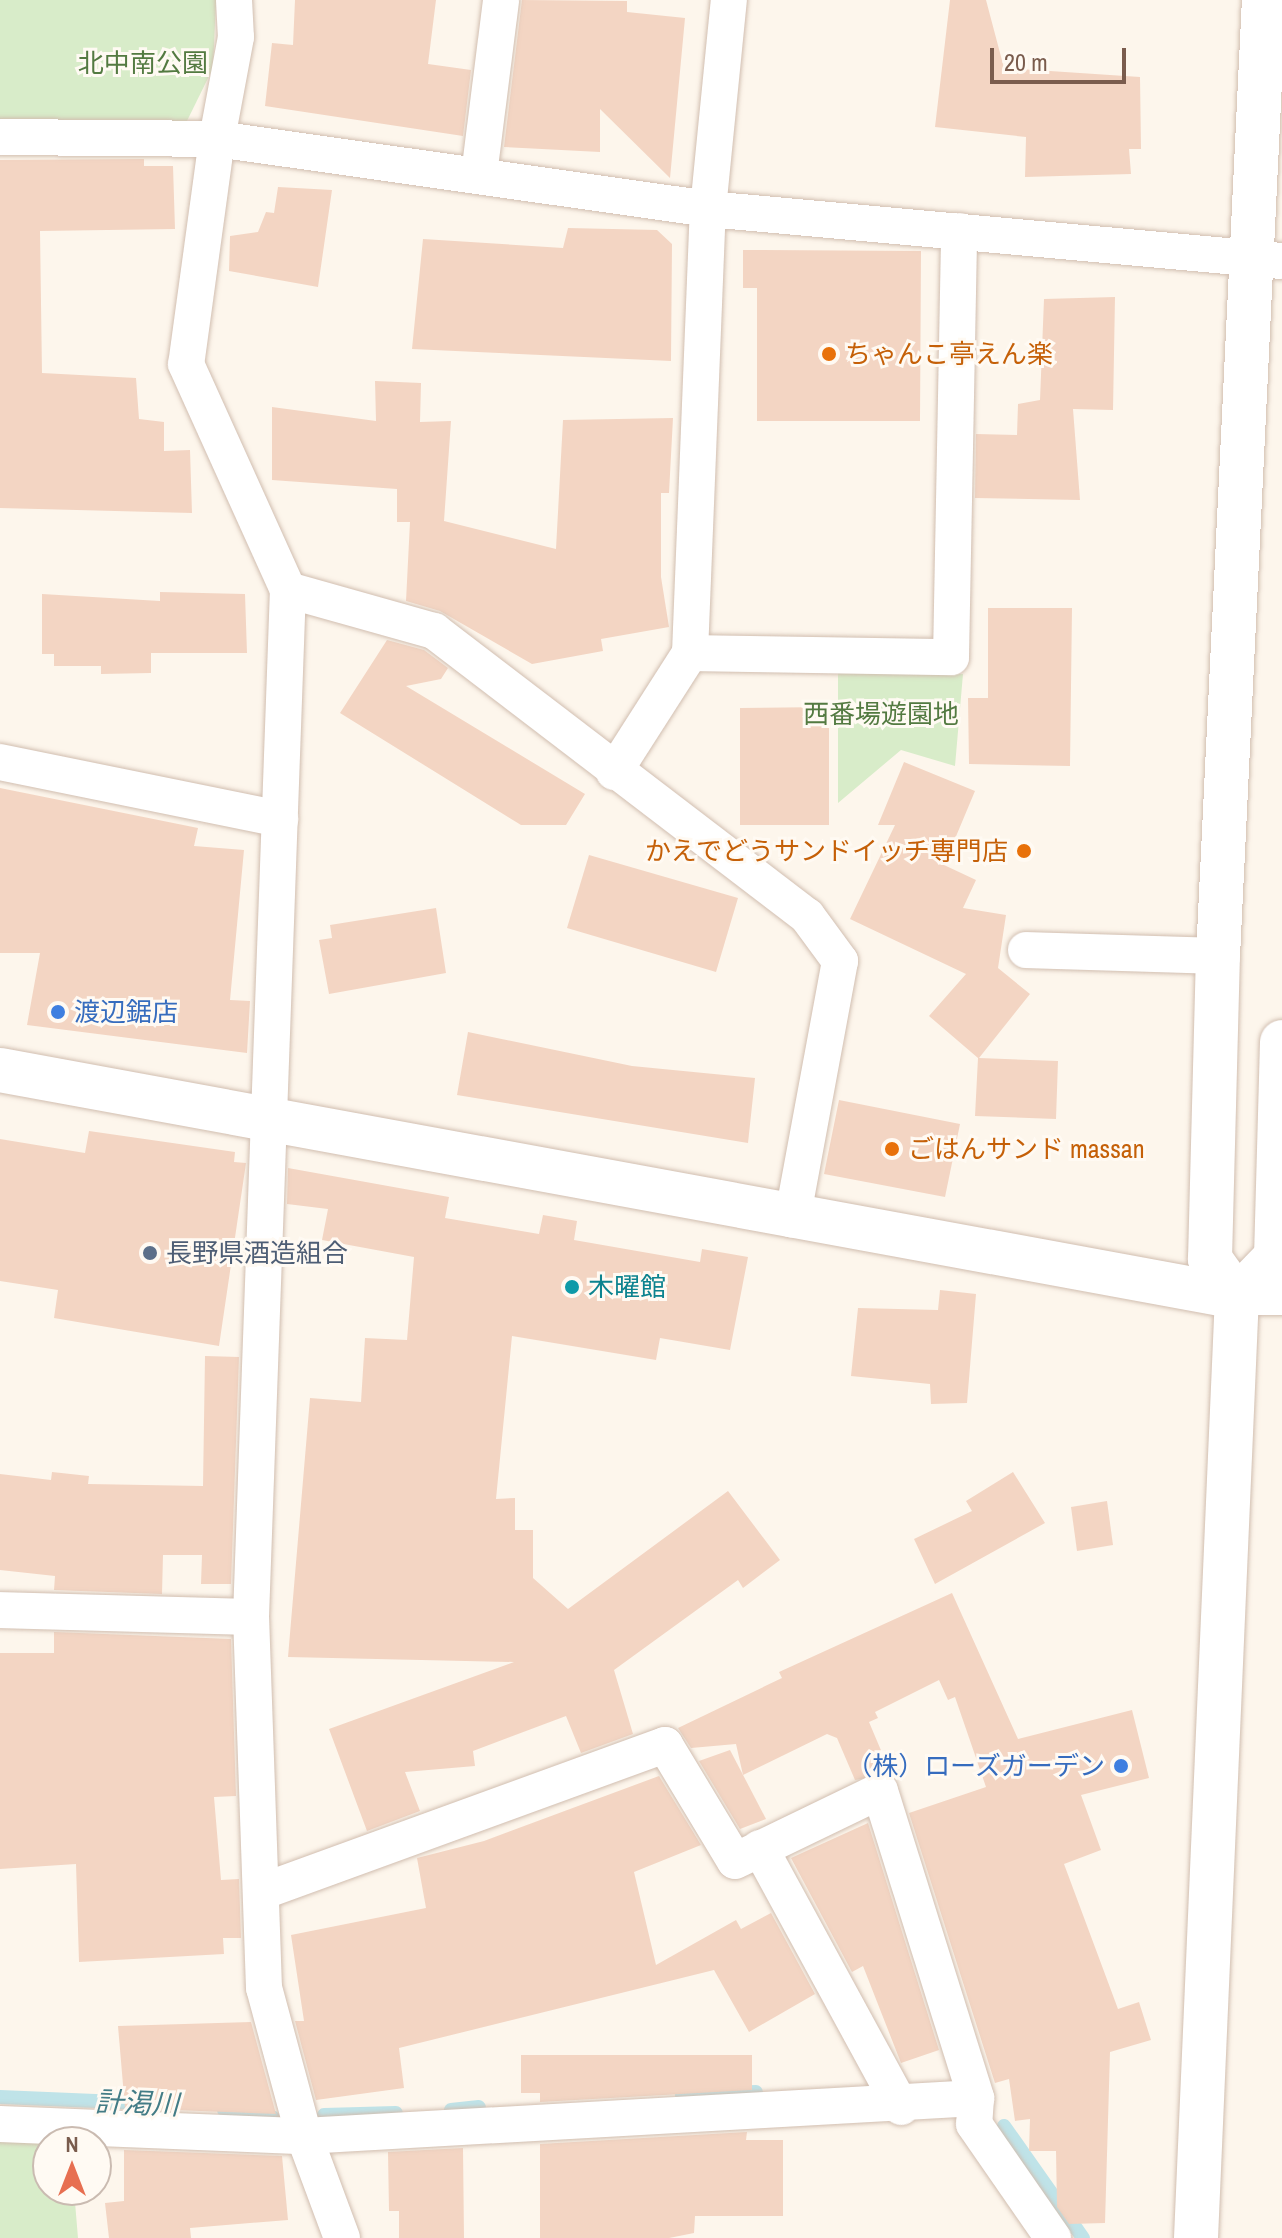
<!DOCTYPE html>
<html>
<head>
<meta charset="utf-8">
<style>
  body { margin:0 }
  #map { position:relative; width:1282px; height:2238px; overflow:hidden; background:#fdf6ec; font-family:"Archivo Narrow","Noto Sans JP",sans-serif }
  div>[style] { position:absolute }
  .green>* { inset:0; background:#d8ecc9 }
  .stream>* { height:14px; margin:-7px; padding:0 7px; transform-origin:7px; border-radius:7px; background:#bfe3e8 }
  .building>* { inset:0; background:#f3d5c3 }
  .roads { filter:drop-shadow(0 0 2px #d1beb0) drop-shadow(0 0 2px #d1beb0) }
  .street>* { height:36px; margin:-18px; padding:0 18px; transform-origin:18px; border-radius:18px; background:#fff }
  .secondary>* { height:44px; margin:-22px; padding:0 22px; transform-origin:22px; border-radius:22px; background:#fff }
  .dots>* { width:22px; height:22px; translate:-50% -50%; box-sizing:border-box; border:4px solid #fffaf3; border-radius:50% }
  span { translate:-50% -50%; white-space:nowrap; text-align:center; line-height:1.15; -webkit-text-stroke:6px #fffaf3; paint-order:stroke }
  .park-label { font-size:26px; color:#537a41 }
  .food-label { font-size:26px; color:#c56008 }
  .left { translate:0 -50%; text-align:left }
  .right { translate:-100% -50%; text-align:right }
  .shop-label { font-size:26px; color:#366cbe }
  .service-label { font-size:26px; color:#4e5e75 }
  .culture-label { font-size:26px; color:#0d838f }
  .water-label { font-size:28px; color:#437c86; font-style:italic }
  .north { position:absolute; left:32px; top:2126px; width:80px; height:80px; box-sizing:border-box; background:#fffaf3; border:2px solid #cabbb1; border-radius:50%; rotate:0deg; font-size:22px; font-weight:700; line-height:32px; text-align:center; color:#7a5c4d }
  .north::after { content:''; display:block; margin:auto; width:28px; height:36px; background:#e76f51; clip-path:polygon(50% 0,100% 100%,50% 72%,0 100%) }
  .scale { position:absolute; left:990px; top:48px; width:136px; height:36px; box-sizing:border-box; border:4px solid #7a5c4d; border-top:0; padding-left:10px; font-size:24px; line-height:28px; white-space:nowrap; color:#7a5c4d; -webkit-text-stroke:6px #fffaf3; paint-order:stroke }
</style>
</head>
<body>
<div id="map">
  <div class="green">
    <i style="clip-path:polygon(0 0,216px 0,213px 68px,184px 127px,0 121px)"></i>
    <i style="clip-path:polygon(838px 672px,963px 674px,955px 766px,901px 750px,838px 803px)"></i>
    <i style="clip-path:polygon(0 2141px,48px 2142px,48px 2190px,74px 2190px,78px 2238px,0 2238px)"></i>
  </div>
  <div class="stream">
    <i style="left:682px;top:2095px;width:74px;rotate:-2.3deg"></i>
    <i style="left:0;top:2097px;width:143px;rotate:2.4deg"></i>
    <i style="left:224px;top:2110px;width:49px;rotate:8.3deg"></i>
    <i style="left:451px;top:2110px;width:28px;rotate:-6deg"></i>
    <i style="left:324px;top:2115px;width:72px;rotate:-1.6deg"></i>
    <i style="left:1004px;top:2126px;width:137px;rotate:54.8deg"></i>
  </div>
  <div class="building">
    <i style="clip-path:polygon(295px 0,436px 0,428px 64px,471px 70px,463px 136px,265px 106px,272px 43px,293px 45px)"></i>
    <i style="clip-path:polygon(522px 0,627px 1px,627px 12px,685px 18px,670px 178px,600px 109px,600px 152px,504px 147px)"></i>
    <i style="clip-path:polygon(950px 0,986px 0,1004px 68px,1140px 77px,1141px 149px,1129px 149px,1131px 174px,1025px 177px,1026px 137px,935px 127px)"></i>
    <i style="clip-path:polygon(144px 159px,144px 166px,173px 166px,175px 229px,40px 231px,42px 373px,136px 378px,139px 419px,164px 422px,164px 451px,190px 450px,192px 513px,0 508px,0 160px)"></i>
    <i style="clip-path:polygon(278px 187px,332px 190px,318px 287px,229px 271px,230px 236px,258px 232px,266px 212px,274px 213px)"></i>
    <i style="clip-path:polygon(568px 228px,657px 230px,672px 244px,671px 361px,412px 349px,423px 239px,563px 248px)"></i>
    <i style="clip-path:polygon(743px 250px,921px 251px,920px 421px,757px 421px,757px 288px,743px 288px)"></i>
    <i style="clip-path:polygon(1115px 297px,1113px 410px,1073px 409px,1080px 500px,975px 498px,976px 434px,1017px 435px,1018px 404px,1040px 400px,1044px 299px)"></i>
    <i style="clip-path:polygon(375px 381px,421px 383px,420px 422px,451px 421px,444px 521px,556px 549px,563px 420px,673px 418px,669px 493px,661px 493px,661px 577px,669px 627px,601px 639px,603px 651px,532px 664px,440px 611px,406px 601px,410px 522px,397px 522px,397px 489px,272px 480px,272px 407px,376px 421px)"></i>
    <i style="clip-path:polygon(160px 592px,245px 594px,247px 653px,151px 653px,151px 673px,101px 674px,101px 666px,54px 666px,54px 654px,42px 654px,42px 594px,160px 601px)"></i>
    <i style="clip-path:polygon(988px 608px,1072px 608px,1070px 766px,969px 764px,968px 698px,988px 698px)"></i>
    <i style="clip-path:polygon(387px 640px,424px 650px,448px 668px,441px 679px,406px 686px,585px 794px,566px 825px,521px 825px,340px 713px)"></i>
    <i style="clip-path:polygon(829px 707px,829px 825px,740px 825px,740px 708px)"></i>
    <i style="clip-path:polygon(904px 762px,975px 791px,944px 865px,976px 880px,963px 908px,1006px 915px,998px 968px,1030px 994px,979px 1058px,1058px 1061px,1056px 1119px,975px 1116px,978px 1058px,929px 1016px,966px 974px,850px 919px,895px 825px,878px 825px)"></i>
    <i style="clip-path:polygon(0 788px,198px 828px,194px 846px,244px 850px,230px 1000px,250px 1001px,247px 1053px,27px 1025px,40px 953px,0 953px)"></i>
    <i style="clip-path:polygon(589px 855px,738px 898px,716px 972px,567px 928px)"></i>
    <i style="clip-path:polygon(436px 908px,446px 973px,329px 994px,319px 940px,332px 938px,330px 925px)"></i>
    <i style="clip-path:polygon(468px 1032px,632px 1066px,755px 1078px,748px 1143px,457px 1095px)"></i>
    <i style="clip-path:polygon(839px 1100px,960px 1124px,945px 1197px,824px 1174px)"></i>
    <i style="clip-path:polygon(89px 1131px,235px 1152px,234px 1162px,246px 1163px,219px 1346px,54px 1318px,58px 1290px,0 1281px,0 1139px,85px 1153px)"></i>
    <i style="clip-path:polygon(288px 1168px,449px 1197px,445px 1218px,539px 1234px,543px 1215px,577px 1221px,574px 1240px,700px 1262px,702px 1249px,748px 1257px,730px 1350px,660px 1338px,656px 1360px,512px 1336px,496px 1499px,515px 1498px,515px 1530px,533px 1530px,533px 1578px,568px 1609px,728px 1491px,780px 1560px,743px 1588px,738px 1580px,614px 1670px,633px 1734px,581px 1753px,566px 1716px,473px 1751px,475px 1766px,405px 1772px,420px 1811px,367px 1831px,329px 1729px,514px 1662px,288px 1657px,310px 1398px,361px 1402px,365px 1338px,407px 1340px,414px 1257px,322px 1240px,328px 1209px,287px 1204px)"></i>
    <i style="clip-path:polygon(940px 1290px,976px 1294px,967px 1403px,931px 1404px,930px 1384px,851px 1376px,858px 1308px,938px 1310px)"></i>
    <i style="clip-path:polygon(205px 1356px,239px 1357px,231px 1584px,201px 1584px,202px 1555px,163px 1555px,162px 1594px,54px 1590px,55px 1576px,0 1570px,0 1474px,51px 1480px,52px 1472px,89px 1476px,88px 1484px,203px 1486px)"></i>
    <i style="clip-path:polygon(1013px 1472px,1045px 1523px,935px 1584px,914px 1539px,972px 1511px,966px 1501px)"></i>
    <i style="clip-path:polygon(1107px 1501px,1113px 1545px,1077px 1551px,1071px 1507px)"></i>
    <i style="clip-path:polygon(952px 1593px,1018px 1739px,1132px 1710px,1149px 1778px,1081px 1795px,1101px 1850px,1064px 1864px,1118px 2009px,1139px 2002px,1151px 2040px,1110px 2052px,1105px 2223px,1069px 2224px,1057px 2207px,1056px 2151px,1029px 2151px,1030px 2119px,1015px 2121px,1009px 2079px,995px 2083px,909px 1813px,986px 1787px,955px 1697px,948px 1700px,939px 1680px,875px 1712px,878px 1718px,869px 1722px,891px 1774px,855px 1780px,837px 1738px,827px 1734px,743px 1775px,736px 1744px,691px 1748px,678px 1728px,782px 1678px,779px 1672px)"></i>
    <i style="clip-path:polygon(54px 1632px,231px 1639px,236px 1796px,214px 1797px,221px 1880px,239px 1879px,241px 1938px,223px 1938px,224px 1954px,79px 1962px,76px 1864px,0 1869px,0 1653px,54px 1653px)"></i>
    <i style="clip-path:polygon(730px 1750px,766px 1819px,740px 1829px,699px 1761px)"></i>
    <i style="clip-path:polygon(659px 1776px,701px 1845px,634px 1872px,656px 1965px,736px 1920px,741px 1929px,771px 1913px,815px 1994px,749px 2032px,714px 1970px,399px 2048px,404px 2088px,316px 2100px,295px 2021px,304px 2021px,291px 1935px,426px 1908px,417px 1858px,484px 1841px)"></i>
    <i style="clip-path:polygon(868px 1823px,939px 2050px,901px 2063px,863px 1966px,852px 1972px,791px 1858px)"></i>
    <i style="clip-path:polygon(251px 2022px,276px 2114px,125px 2108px,118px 2026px)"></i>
    <i style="clip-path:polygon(521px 2055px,752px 2055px,752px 2090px,540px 2102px,540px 2093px,521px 2093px)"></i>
    <i style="clip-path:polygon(747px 2132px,746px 2140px,783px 2140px,783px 2216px,695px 2216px,694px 2233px,669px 2238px,540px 2238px,540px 2144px)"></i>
    <i style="clip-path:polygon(463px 2148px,464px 2238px,399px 2238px,399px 2211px,389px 2211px,388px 2152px)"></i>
    <i style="clip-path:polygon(124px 2150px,282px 2156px,288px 2220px,190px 2228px,191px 2238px,109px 2238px,105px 2203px,124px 2201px)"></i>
  </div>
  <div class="roads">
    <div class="street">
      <i style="left:234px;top:0;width:37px;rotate:87deg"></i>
      <i style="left:236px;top:37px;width:104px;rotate:100.6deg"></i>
      <i style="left:217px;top:139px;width:496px;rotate:8.1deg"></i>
      <i style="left:708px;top:209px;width:576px;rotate:5.18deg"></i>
      <i style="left:0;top:137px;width:217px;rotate:0.5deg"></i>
      <i style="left:217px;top:139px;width:227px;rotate:97.8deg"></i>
      <i style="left:186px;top:364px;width:248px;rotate:65.7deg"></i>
      <i style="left:479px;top:175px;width:176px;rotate:-82.8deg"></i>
      <i style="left:690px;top:653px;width:261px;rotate:0.9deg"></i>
      <i style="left:951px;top:657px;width:426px;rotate:-88.9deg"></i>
      <i style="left:0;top:762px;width:286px;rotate:11.5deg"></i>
      <i style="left:614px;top:772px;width:141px;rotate:-57.4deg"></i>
      <i style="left:690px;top:653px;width:444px;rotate:-87.7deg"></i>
      <i style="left:708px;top:209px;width:210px;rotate:-84.3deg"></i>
      <i style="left:1026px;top:950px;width:192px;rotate:1.8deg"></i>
      <i style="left:1237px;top:1297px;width:45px"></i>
      <i style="left:0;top:1610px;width:251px;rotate:1.6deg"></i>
      <i style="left:760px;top:1848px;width:295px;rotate:61.4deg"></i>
      <i style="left:261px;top:1892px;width:430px;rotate:-20deg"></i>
      <i style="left:665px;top:1745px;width:135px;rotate:58.9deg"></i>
      <i style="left:735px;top:1861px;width:161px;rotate:-25.8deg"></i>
      <i style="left:880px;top:1791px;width:322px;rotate:72.6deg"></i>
      <i style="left:0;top:2124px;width:304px;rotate:2.3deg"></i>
      <i style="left:304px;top:2136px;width:673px;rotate:-3.24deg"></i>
      <i style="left:976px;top:2098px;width:26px;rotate:94deg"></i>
      <i style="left:974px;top:2124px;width:139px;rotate:55.3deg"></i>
      <i style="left:342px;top:2238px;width:109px;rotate:-110.4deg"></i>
      <i style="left:304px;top:2136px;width:153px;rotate:-105.1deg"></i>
      <i style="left:264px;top:1988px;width:371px;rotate:-92deg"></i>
      <i style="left:251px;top:1617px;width:1028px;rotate:-87.94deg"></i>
      <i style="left:288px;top:590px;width:152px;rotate:15.7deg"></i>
      <i style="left:434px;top:631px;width:469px;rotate:37.4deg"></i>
      <i style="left:807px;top:916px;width:56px;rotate:53.7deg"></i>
      <i style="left:840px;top:961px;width:263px;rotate:100.5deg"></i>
    </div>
    <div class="secondary">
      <i style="left:0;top:1070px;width:1258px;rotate:10.4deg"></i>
      <i style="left:1237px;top:1297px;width:56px;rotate:-45.7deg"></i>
      <i style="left:1276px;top:1257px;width:215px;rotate:-88.4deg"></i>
      <i style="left:1196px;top:2238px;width:942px;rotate:-87.51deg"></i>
      <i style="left:1237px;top:1297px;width:47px;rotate:-125.4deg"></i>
      <i style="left:1210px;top:1259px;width:303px;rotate:-88.5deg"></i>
      <i style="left:1218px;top:956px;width:957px;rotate:-87.25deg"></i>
    </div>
  </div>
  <div class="dots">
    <i style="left:829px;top:354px;background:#e8710a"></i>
    <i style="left:1024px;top:851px;background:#e8710a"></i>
    <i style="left:58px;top:1012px;background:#3f7fe0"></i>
    <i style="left:892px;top:1149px;background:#e8710a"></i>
    <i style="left:150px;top:1253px;background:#5c6f8a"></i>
    <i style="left:572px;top:1287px;background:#0f9aa8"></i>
    <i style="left:1121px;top:1766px;background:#3f7fe0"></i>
  </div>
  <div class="park-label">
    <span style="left:143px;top:63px">北中南公園</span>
    <span style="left:881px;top:714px">西番場遊園地</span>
  </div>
  <div class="food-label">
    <span class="left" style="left:845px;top:354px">ちゃんこ亭えん楽</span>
    <span class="right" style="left:1008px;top:851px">かえでどうサンドイッチ専門店</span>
    <span class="left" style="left:908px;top:1149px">ごはんサンド massan</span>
  </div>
  <div class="shop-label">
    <span class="left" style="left:74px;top:1012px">渡辺鋸店</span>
    <span class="right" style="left:1105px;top:1766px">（株）ローズガーデン</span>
  </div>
  <div class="service-label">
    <span class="left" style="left:166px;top:1253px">長野県酒造組合</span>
  </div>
  <div class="culture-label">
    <span class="left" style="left:588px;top:1287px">木曜館</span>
  </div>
  <div class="water-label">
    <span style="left:137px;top:2103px;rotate:2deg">計渇川</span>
  </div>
  <div class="north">N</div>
  <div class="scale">20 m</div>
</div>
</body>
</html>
